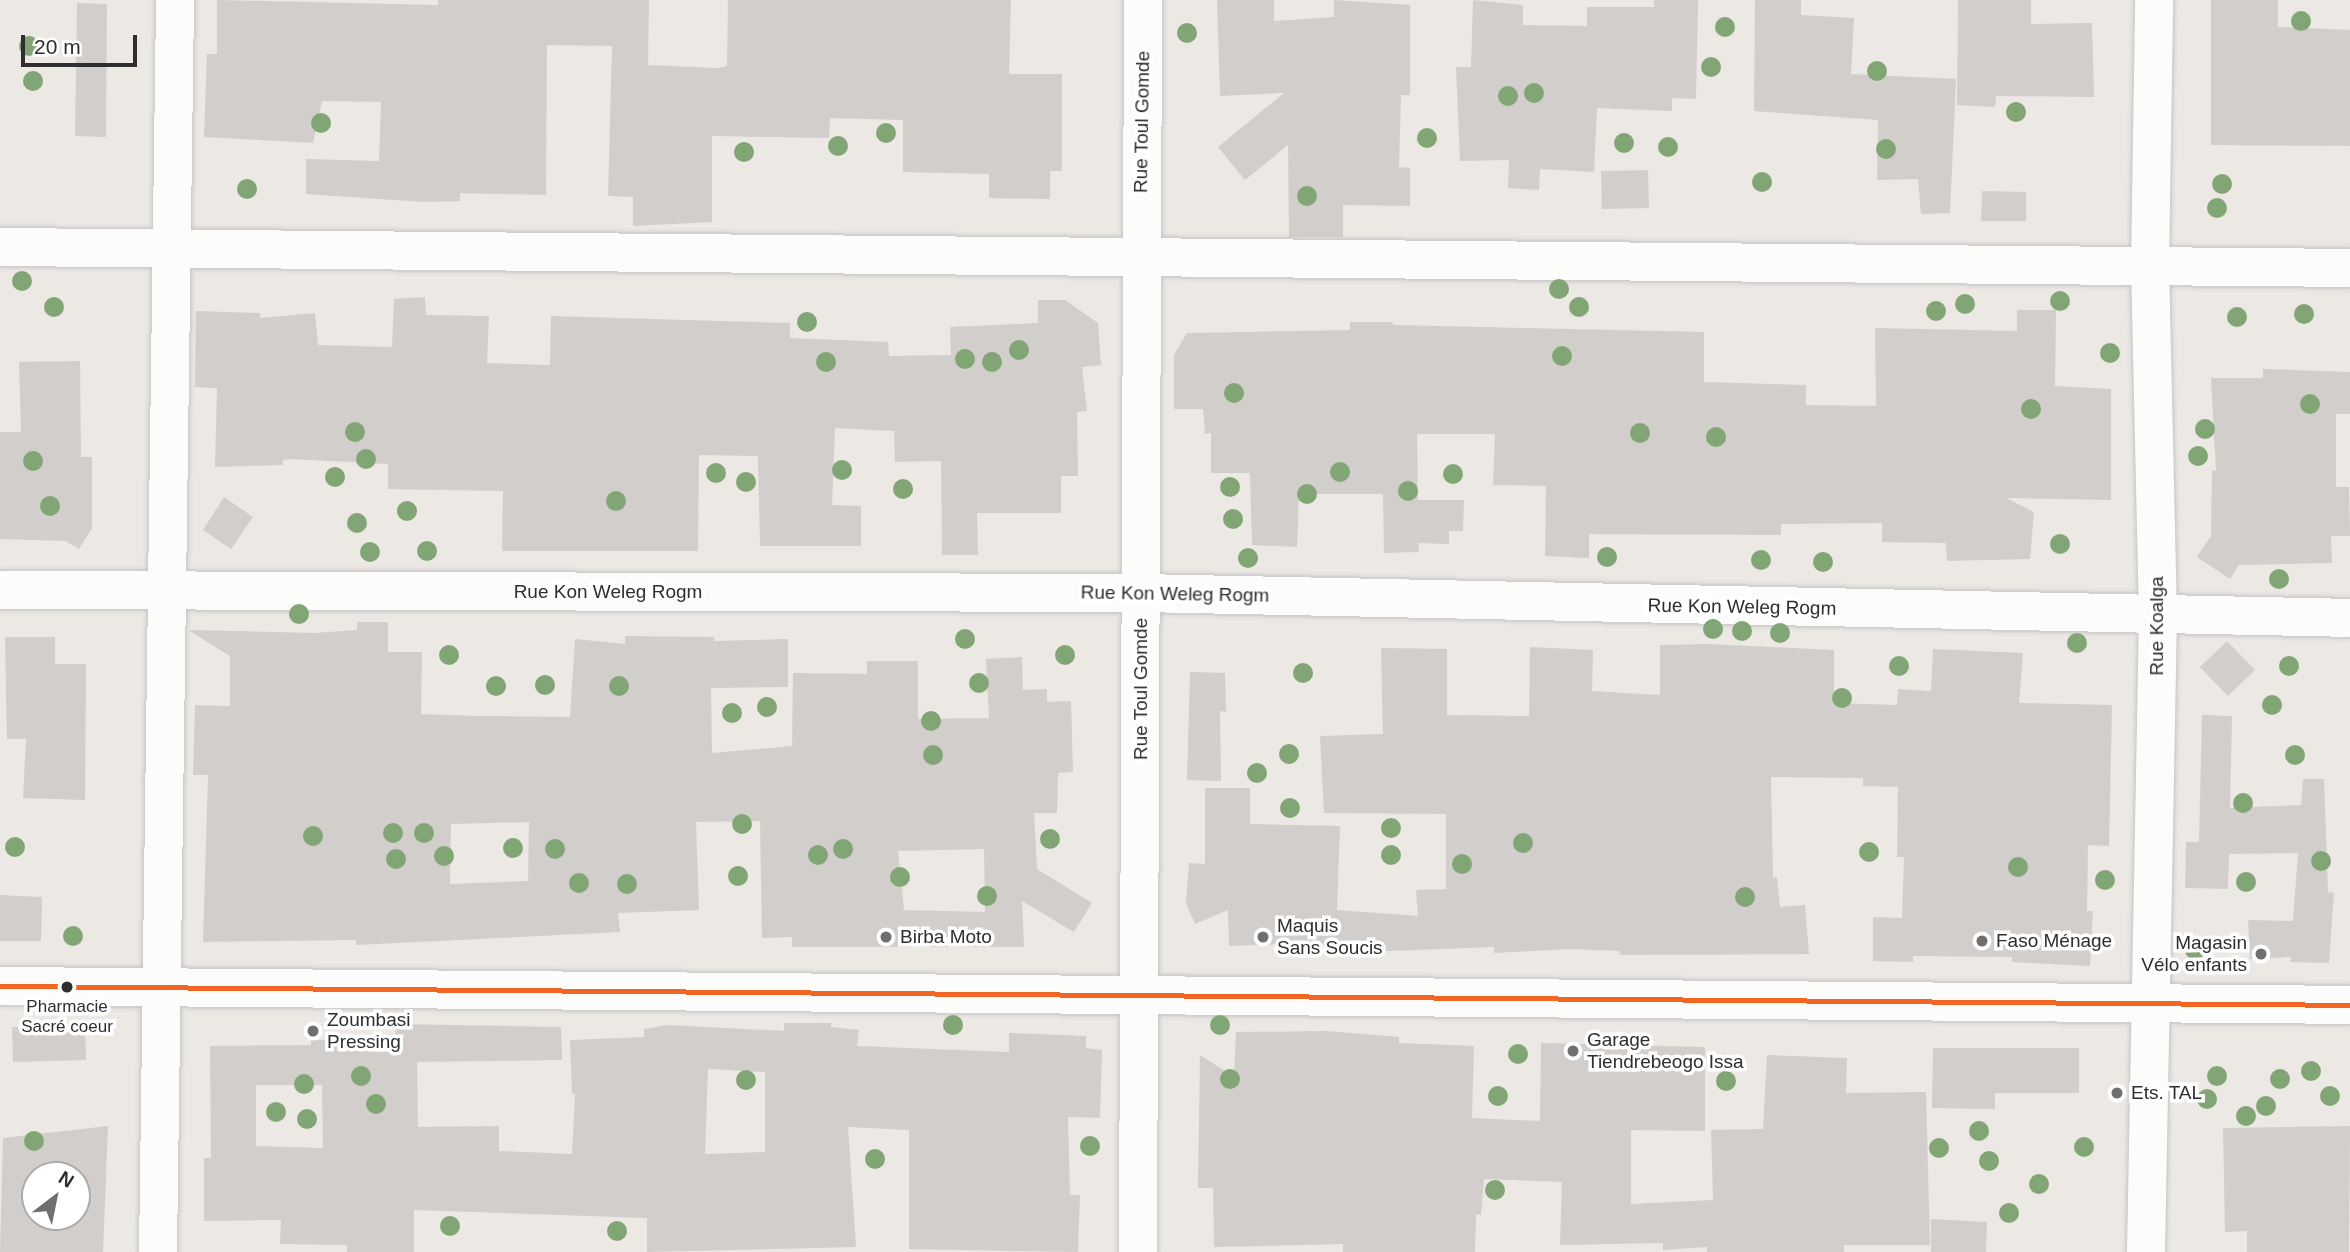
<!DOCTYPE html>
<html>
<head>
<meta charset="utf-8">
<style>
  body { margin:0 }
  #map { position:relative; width:2350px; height:1252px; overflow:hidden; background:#ece8e4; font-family:Arial,sans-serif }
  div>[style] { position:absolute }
  .building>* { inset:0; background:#d1cecb }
  .roads { filter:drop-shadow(0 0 2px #c5c4c5) drop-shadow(0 0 2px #c5c4c5) }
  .street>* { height:38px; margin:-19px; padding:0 19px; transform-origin:19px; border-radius:19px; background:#fcfcfb }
  .secondary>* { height:38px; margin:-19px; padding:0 19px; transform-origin:19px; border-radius:19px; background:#fcfcfb }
  .bus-1>* { height:5px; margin:-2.5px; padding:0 2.5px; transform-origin:2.5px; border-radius:2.5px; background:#f26522 }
  .trees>* { width:20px; height:20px; margin:-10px; border-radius:50%; background:#82a575 }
  .dots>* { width:19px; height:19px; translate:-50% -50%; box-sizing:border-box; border:4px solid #fff; border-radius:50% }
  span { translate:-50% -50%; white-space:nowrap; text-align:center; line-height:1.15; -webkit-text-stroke:7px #fff; paint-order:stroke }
  .bus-label { font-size:17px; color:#2e2e2e }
  .street-label { font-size:19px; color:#2e2e2e }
  .poi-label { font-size:19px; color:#2e2e2e }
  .left { translate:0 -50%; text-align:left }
  .right { translate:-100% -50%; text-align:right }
  .north { position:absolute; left:21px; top:1161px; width:70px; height:70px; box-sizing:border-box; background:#fff; border:2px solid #ababab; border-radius:50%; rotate:32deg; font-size:19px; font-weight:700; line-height:28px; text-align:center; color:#2e2e2e }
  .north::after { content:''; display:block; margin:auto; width:24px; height:32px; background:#706f6e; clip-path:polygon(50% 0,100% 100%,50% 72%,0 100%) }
  .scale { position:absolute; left:21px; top:35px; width:116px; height:32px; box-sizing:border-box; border:4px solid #2e2e2e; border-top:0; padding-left:9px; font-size:21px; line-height:24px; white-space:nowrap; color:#2e2e2e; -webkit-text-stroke:5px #fff; paint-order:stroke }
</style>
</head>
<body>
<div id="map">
  <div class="building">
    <i style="clip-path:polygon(217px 0,438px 5px,438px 0,649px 0,648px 65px,717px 68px,727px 66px,728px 0,1011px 0,1009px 74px,1062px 74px,1062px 171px,1050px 171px,1050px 199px,989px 198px,989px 174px,903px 172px,903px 120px,830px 118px,829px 138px,712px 136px,712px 222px,633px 226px,633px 197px,608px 196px,612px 46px,547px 45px,546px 195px,460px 193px,460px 201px,424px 202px,306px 194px,306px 159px,379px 161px,381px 102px,322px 101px,313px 143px,204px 137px,207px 54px,217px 54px)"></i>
    <i style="clip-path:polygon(1217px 0,1274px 0,1274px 21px,1334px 17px,1334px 0,1410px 5px,1410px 95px,1401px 95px,1399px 167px,1410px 168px,1410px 206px,1343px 205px,1343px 237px,1289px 237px,1288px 145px,1245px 180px,1218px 147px,1284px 93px,1220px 96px)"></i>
    <i style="clip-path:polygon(1473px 0,1523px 5px,1523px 25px,1587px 26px,1587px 7px,1654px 7px,1654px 0,1698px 0,1696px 99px,1672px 98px,1672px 111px,1597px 108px,1594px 172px,1540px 169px,1539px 190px,1508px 188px,1509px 160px,1460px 161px,1456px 67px,1471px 67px)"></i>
    <i style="clip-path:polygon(1755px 0,1801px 0,1801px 15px,1854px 18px,1851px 74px,1956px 79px,1950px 213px,1921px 214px,1918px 179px,1877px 180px,1878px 120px,1754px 111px)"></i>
    <i style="clip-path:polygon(1958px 0,2031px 0,2031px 24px,2092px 23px,2094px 97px,1996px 96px,1995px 107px,1957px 105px)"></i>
    <i style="clip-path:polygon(2211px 0,2278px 0,2278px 27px,2350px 30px,2350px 146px,2211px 145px)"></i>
    <i style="clip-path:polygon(77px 3px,107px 4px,106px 137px,75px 136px)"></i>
    <i style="clip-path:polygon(1648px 170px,1649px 208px,1602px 209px,1601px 171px)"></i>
    <i style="clip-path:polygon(1982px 191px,2026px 192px,2026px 221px,1981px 221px)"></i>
    <i style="clip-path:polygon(425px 297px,426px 315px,489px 316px,487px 363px,550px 365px,551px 316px,790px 323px,790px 338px,888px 342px,889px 356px,951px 355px,950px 327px,1038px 323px,1038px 300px,1065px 300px,1098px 323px,1101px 365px,1082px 367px,1087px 411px,1077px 412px,1078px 476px,1061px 476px,1061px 513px,977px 513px,978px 555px,942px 555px,941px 461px,895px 462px,894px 431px,835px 428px,832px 505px,861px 506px,861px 546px,760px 546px,758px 456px,699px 455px,698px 551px,502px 551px,503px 491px,388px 489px,388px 464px,292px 459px,283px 460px,283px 465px,215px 467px,217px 388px,195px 387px,196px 311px,260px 313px,260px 318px,315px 313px,318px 345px,392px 347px,394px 299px)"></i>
    <i style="clip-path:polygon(2017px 310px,2056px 310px,2055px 386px,2111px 389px,2111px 500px,2006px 498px,2034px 512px,2030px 559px,1947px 561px,1946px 543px,1882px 542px,1882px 523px,1781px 524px,1781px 535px,1589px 534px,1589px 558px,1545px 556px,1546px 486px,1493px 485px,1495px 434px,1417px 434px,1418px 500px,1464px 500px,1463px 531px,1449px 531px,1449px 544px,1418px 543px,1419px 552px,1384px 553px,1383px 494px,1299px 494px,1297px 547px,1252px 545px,1250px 473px,1211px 473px,1211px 433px,1205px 434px,1203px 409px,1174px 409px,1174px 355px,1187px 333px,1350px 330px,1350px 322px,1392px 322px,1393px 325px,1704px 332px,1704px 382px,1806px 385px,1806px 405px,1876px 406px,1875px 328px,2017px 331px)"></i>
    <i style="clip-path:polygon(80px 361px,81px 457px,92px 457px,92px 528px,79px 549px,66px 541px,0 539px,0 432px,21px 432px,19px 362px)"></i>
    <i style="clip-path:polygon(2263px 369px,2350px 372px,2350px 414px,2336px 414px,2336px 487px,2349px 487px,2350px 536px,2331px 536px,2332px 563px,2239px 565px,2230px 579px,2197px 557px,2211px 536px,2212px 470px,2216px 471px,2211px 378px,2263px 378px)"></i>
    <i style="clip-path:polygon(224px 497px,253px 517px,231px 549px,203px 530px)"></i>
    <i style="clip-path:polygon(evenodd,357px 622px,388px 622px,388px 652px,422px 652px,421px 714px,478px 716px,570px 717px,575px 639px,625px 644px,625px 636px,714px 637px,714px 641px,788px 639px,788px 687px,711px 688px,712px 753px,792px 746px,793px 673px,867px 674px,867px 661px,918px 661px,918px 719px,989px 718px,986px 659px,1022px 657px,1023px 690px,1047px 689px,1047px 702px,1071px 701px,1073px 772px,1058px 773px,1057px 813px,1034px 813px,1037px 869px,1092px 903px,1074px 932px,1022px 901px,1024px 947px,792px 947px,792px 937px,762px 938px,760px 821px,696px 822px,699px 910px,618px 913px,620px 932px,356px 945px,356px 940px,203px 942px,208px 775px,193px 775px,195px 705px,230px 706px,230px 656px,188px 630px,314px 633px,357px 630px,357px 622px,529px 822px,528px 881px,450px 884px,451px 824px,529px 822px,357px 622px,984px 849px,985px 912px,904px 910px,898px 851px,984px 849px)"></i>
    <i style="clip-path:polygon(5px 637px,55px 637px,55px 664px,86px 664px,85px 800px,23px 798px,26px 739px,7px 739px)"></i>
    <i style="clip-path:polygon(2227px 641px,2255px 670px,2228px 696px,2200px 667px)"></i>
    <i style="clip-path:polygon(1707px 644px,1834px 650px,1834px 703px,1897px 705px,1898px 689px,1931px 691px,1933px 649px,2023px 653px,2019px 703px,2112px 705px,2109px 846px,2088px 845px,2087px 911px,2093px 911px,2090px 966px,2012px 962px,2012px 957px,1913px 956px,1913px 962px,1873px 961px,1873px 917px,1902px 918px,1904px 857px,1897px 857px,1898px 787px,1863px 786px,1863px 778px,1771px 777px,1773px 878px,1777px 877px,1780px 907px,1805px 905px,1809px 954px,1620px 955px,1619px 951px,1569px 949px,1494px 953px,1494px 947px,1390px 951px,1339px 947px,1338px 952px,1282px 948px,1282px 944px,1229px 946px,1228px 910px,1195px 924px,1186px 903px,1189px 863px,1205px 864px,1205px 788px,1250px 788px,1250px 824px,1340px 826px,1337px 910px,1418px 916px,1416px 890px,1446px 889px,1446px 814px,1324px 813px,1320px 736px,1383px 734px,1381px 648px,1447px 649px,1447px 715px,1529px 716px,1530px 647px,1593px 650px,1592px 691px,1660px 695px,1660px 645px)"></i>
    <i style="clip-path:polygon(1190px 672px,1225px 673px,1226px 712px,1220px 711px,1221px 781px,1187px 780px)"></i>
    <i style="clip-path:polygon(2202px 715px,2232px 716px,2230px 808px,2301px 805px,2303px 779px,2324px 779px,2328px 892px,2334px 893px,2329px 963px,2290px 962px,2291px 957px,2250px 959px,2248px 920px,2293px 921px,2298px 853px,2229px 854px,2228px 889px,2185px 888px,2186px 842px,2199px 842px)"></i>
    <i style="clip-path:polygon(0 895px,42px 897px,41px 941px,0 941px)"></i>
    <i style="clip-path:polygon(evenodd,784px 1023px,831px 1023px,831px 1027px,859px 1030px,857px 1046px,1009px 1052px,1009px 1033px,1086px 1036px,1086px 1048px,1102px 1050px,1100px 1118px,1068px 1117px,1070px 1195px,1080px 1195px,1078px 1252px,909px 1249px,909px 1130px,848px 1127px,856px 1247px,647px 1252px,647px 1218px,414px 1210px,414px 1252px,347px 1252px,347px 1245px,280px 1244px,281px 1220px,204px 1221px,204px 1158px,211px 1158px,210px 1046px,311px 1045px,311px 1040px,396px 1042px,395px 1024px,561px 1027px,562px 1060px,417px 1062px,418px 1127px,499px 1126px,499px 1151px,572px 1154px,575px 1094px,572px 1094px,570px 1040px,644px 1037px,644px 1029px,668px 1025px,784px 1031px,784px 1023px,708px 1069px,765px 1072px,765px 1152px,705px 1154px,708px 1069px,784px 1023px,256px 1085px,322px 1085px,323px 1148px,256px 1146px,256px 1085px)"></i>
    <i style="clip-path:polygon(85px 1025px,86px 1060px,13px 1062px,12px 1027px)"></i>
    <i style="clip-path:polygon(1327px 1031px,1399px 1037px,1399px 1043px,1474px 1046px,1472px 1118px,1540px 1121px,1541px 1043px,1705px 1047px,1705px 1131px,1631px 1130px,1631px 1204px,1713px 1200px,1711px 1130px,1763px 1129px,1767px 1055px,1847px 1058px,1846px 1093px,1926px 1092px,1930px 1245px,1844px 1245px,1844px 1252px,1707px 1252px,1707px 1247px,1663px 1250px,1663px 1243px,1560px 1245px,1562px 1182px,1484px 1179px,1481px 1215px,1476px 1214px,1475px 1252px,1343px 1252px,1343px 1244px,1214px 1247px,1213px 1188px,1198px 1188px,1200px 1055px,1234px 1077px,1236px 1032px)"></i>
    <i style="clip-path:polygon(1933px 1048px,2079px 1048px,2079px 1093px,1995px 1093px,1995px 1109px,1932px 1108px)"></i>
    <i style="clip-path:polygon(evenodd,108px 1126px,103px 1252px,0 1252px,3px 1138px,108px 1126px,35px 1175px,77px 1175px,77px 1217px,35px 1217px,35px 1175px)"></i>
    <i style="clip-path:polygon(2350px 1126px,2349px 1252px,2247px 1252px,2247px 1231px,2225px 1232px,2223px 1128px)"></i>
    <i style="clip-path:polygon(1931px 1219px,1987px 1222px,1986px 1252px,1931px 1252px)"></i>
  </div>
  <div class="roads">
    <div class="street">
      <i style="left:0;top:247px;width:2350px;rotate:0.51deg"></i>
      <i style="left:0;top:590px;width:1141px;rotate:0.15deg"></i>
      <i style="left:1141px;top:593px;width:1209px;rotate:1.18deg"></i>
      <i style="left:158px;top:1252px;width:1252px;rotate:-89.22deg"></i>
      <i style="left:1138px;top:1252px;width:1252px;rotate:-89.77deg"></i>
      <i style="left:2146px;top:1252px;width:635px;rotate:-88.92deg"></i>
      <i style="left:2158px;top:617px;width:352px;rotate:-91.3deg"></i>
      <i style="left:2150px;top:265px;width:265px;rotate:-89.1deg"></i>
    </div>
    <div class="secondary">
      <i style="left:0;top:986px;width:2350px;rotate:0.46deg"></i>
    </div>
  </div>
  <div class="bus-1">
    <i style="left:0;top:986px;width:2350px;rotate:0.46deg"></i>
  </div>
  <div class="trees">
    <i style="left:2301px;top:21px"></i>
    <i style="left:1725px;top:27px"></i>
    <i style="left:1187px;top:33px"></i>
    <i style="left:29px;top:46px"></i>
    <i style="left:1711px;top:67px"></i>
    <i style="left:1877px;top:71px"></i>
    <i style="left:33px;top:81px"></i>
    <i style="left:1534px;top:93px"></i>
    <i style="left:1508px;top:96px"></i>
    <i style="left:2016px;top:112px"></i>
    <i style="left:321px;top:123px"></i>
    <i style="left:886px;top:133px"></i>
    <i style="left:1427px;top:138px"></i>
    <i style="left:1624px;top:143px"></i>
    <i style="left:838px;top:146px"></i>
    <i style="left:1668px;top:147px"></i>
    <i style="left:1886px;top:149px"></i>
    <i style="left:744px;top:152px"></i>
    <i style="left:1762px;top:182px"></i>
    <i style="left:2222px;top:184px"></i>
    <i style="left:247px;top:189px"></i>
    <i style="left:1307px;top:196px"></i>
    <i style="left:2217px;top:208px"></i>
    <i style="left:22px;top:281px"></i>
    <i style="left:1559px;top:289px"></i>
    <i style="left:2060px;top:301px"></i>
    <i style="left:1965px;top:304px"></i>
    <i style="left:54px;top:307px"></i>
    <i style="left:1579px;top:307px"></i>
    <i style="left:1936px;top:311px"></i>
    <i style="left:2304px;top:314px"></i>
    <i style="left:2237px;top:317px"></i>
    <i style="left:807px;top:322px"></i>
    <i style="left:1019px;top:350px"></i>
    <i style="left:2110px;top:353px"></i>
    <i style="left:1562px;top:356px"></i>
    <i style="left:965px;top:359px"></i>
    <i style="left:826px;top:362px"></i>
    <i style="left:992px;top:362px"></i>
    <i style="left:1234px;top:393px"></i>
    <i style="left:2310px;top:404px"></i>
    <i style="left:2031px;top:409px"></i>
    <i style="left:2205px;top:429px"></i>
    <i style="left:355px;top:432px"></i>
    <i style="left:1640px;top:433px"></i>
    <i style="left:1716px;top:437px"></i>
    <i style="left:2198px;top:456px"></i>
    <i style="left:366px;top:459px"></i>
    <i style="left:33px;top:461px"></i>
    <i style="left:842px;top:470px"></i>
    <i style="left:1340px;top:472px"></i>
    <i style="left:716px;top:473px"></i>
    <i style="left:1453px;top:474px"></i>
    <i style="left:335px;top:477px"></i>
    <i style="left:746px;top:482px"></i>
    <i style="left:1230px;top:487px"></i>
    <i style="left:903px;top:489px"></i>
    <i style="left:1408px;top:491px"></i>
    <i style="left:1307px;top:494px"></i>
    <i style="left:616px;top:501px"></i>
    <i style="left:50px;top:506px"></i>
    <i style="left:407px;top:511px"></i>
    <i style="left:1233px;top:519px"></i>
    <i style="left:357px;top:523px"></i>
    <i style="left:2060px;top:544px"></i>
    <i style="left:427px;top:551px"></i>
    <i style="left:370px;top:552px"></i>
    <i style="left:1607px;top:557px"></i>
    <i style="left:1248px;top:558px"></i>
    <i style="left:1761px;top:560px"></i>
    <i style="left:1823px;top:562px"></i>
    <i style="left:2279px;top:579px"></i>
    <i style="left:299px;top:614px"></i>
    <i style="left:1713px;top:629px"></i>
    <i style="left:1742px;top:631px"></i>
    <i style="left:1780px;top:633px"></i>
    <i style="left:965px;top:639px"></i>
    <i style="left:2077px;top:643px"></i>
    <i style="left:449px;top:655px"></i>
    <i style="left:1065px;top:655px"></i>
    <i style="left:1899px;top:666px"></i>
    <i style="left:2289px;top:666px"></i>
    <i style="left:1303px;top:673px"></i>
    <i style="left:979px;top:683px"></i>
    <i style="left:545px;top:685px"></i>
    <i style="left:496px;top:686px"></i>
    <i style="left:619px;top:686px"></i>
    <i style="left:1842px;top:698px"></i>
    <i style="left:2272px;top:705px"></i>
    <i style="left:767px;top:707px"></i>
    <i style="left:732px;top:713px"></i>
    <i style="left:931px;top:721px"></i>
    <i style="left:1289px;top:754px"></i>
    <i style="left:933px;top:755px"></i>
    <i style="left:2295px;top:755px"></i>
    <i style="left:1257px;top:773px"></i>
    <i style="left:2243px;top:803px"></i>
    <i style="left:1290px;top:808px"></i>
    <i style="left:742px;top:824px"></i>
    <i style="left:1391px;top:828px"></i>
    <i style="left:393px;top:833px"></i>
    <i style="left:424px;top:833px"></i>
    <i style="left:313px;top:836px"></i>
    <i style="left:1050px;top:839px"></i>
    <i style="left:1523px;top:843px"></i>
    <i style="left:15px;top:847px"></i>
    <i style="left:513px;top:848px"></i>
    <i style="left:555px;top:849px"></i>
    <i style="left:843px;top:849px"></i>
    <i style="left:1869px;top:852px"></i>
    <i style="left:818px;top:855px"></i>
    <i style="left:1391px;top:855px"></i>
    <i style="left:444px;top:856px"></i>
    <i style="left:396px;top:859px"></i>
    <i style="left:2321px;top:861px"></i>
    <i style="left:1462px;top:864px"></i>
    <i style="left:2018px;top:867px"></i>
    <i style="left:738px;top:876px"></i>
    <i style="left:900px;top:877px"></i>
    <i style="left:2105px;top:880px"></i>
    <i style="left:2246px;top:882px"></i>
    <i style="left:579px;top:883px"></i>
    <i style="left:627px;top:884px"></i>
    <i style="left:987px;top:896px"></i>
    <i style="left:1745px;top:897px"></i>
    <i style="left:73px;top:936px"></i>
    <i style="left:2195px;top:950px"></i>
    <i style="left:953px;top:1025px"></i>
    <i style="left:1220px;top:1025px"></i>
    <i style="left:1518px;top:1054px"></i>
    <i style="left:2311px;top:1071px"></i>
    <i style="left:361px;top:1076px"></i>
    <i style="left:2217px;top:1076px"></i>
    <i style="left:1230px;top:1079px"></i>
    <i style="left:2280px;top:1079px"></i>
    <i style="left:746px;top:1080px"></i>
    <i style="left:1726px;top:1081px"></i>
    <i style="left:304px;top:1084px"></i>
    <i style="left:1498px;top:1096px"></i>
    <i style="left:2330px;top:1096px"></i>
    <i style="left:2207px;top:1099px"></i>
    <i style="left:376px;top:1104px"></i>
    <i style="left:2266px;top:1106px"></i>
    <i style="left:276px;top:1112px"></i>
    <i style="left:2246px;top:1116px"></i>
    <i style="left:307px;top:1119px"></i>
    <i style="left:1979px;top:1131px"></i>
    <i style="left:34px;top:1141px"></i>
    <i style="left:1090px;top:1146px"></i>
    <i style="left:2084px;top:1147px"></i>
    <i style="left:1939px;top:1148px"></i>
    <i style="left:875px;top:1159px"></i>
    <i style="left:1989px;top:1161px"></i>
    <i style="left:2039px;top:1184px"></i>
    <i style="left:1495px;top:1190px"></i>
    <i style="left:2009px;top:1213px"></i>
    <i style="left:450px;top:1226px"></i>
    <i style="left:617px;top:1231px"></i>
  </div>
  <div class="dots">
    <i style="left:886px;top:937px;background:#706f6e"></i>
    <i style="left:1263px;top:937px;background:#706f6e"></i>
    <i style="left:1982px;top:941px;background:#706f6e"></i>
    <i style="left:2261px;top:954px;background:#706f6e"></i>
    <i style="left:67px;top:987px;background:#2e2e2e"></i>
    <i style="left:313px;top:1031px;background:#706f6e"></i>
    <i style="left:1573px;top:1051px;background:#706f6e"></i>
    <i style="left:2117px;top:1093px;background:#706f6e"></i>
  </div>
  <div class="bus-label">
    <span style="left:67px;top:1017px">Pharmacie<br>Sacré coeur</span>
  </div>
  <div class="street-label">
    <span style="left:1142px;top:122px;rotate:-89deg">Rue Toul Gomde</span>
    <span style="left:608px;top:592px">Rue Kon Weleg Rogm</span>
    <span style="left:1175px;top:594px;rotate:1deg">Rue Kon Weleg Rogm</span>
    <span style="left:1742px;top:607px;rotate:1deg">Rue Kon Weleg Rogm</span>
    <span style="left:2157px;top:626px;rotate:-90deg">Rue Koalga</span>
    <span style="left:1141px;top:689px;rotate:-90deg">Rue Toul Gomde</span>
  </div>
  <div class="poi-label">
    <span class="left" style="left:1277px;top:937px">Maquis<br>Sans Soucis</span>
    <span class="left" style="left:900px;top:937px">Birba Moto</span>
    <span class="left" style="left:1996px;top:941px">Faso Ménage</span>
    <span class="right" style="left:2247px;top:954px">Magasin<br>Vélo enfants</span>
    <span class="left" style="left:327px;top:1031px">Zoumbasi<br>Pressing</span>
    <span class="left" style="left:1587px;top:1051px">Garage<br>Tiendrebeogo Issa</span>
    <span class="left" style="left:2131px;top:1093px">Ets. TAL</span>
  </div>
  <div class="north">N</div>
  <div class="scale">20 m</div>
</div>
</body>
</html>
